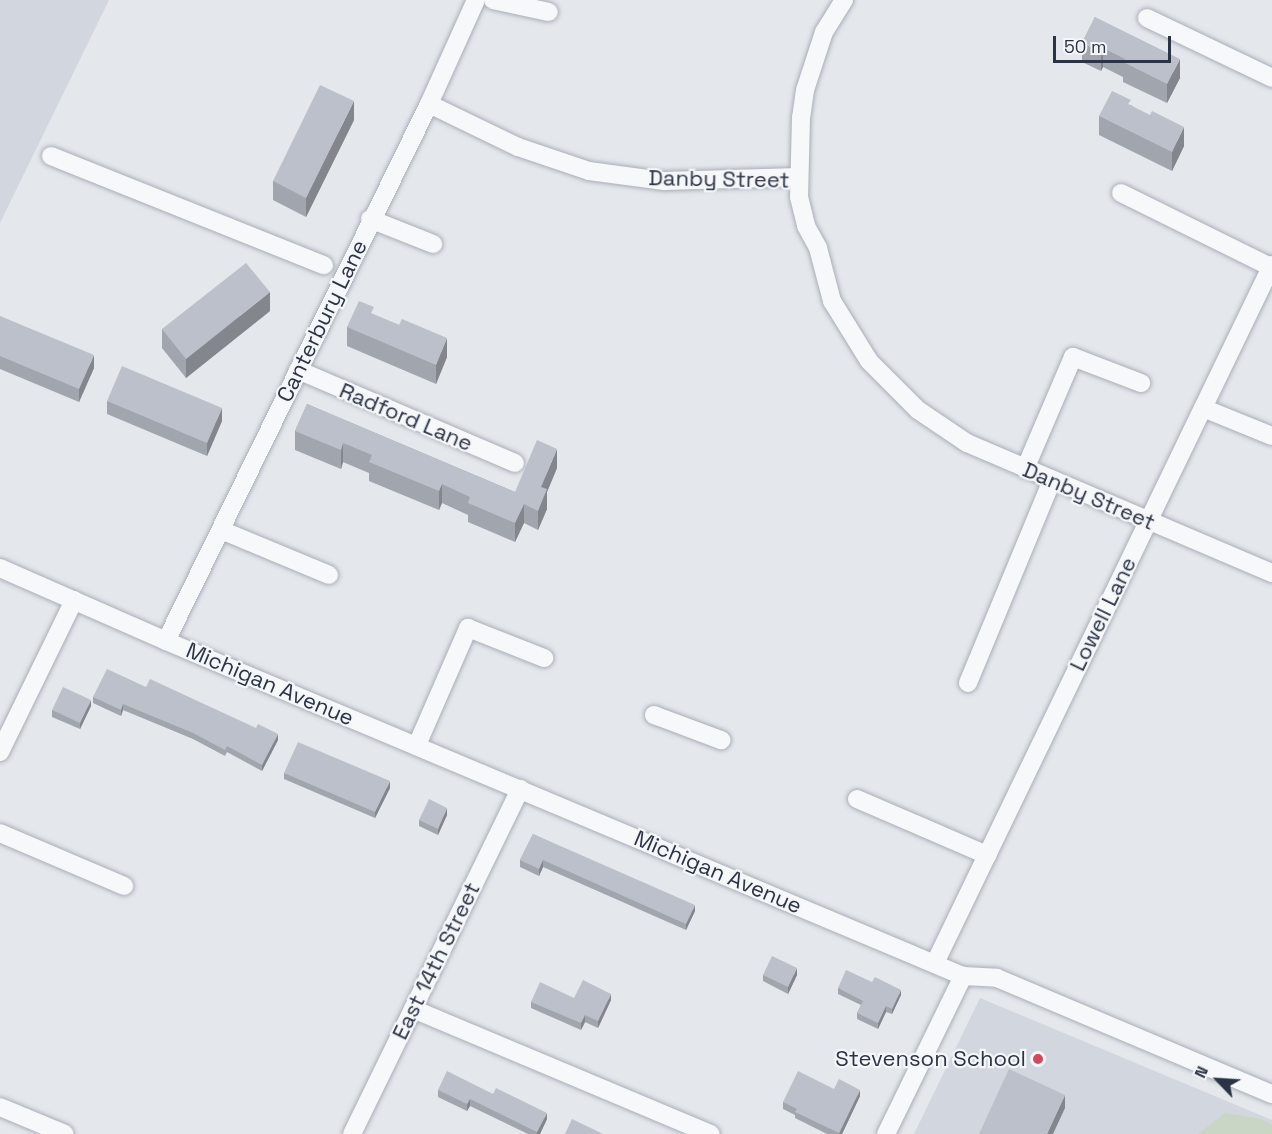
<!DOCTYPE html>
<html>
<head>
<meta charset="utf-8">
<style>
  body { margin:0 }
  #map { position:relative; width:1272px; height:1134px; overflow:hidden; background:#e4e7ec; font-family:"Space Grotesk",sans-serif }
  div>[style] { position:absolute }
  .built>* { inset:0; background:#d2d6de }
  .green>* { inset:0; background:#c9d6c5 }
  .roads { filter:drop-shadow(0 0 2px #a9aeb7) drop-shadow(0 0 2px #a9aeb7) }
  .minor>* { height:18px; margin:-9px; padding:0 9px; transform-origin:9px; border-radius:9px; background:#f7f8fa }
  .wall>* { inset:0; background:#a1a5ae }
  .shaded-wall>* { inset:0; background:#83868d }
  .building>* { inset:0; background:#bbc0ca }
  .dots>* { width:16px; height:16px; translate:-50% -50%; box-sizing:border-box; border:3px solid #f4f6f9; border-radius:50% }
  span { translate:-50% -50%; white-space:nowrap; text-align:center; line-height:1.15; -webkit-text-stroke:4.5px #f4f6f9; paint-order:stroke }
  .street-label { font-size:22px; color:#2b3445 }
  .poi-label { font-size:22px; color:#2b3445 }
  .right { translate:-100% -50%; text-align:right }
  .north { position:absolute; left:1188px; top:1050px; width:60px; height:60px; -webkit-text-stroke:4px #f4f6f9; paint-order:stroke; rotate:295deg; font-size:16px; font-weight:700; line-height:24px; text-align:center; color:#2b3445 }
  .north::after { content:''; display:block; margin:auto; width:21px; height:27px; background:#2b3445; clip-path:polygon(50% 0,100% 100%,50% 72%,0 100%) }
  .scale { position:absolute; left:1053px; top:36px; width:118px; height:27px; box-sizing:border-box; border:3px solid #2b3445; border-top:0; padding-left:8px; font-size:18px; line-height:21px; white-space:nowrap; color:#2b3445; -webkit-text-stroke:4px #f4f6f9; paint-order:stroke }
</style>
</head>
<body>
<div id="map">
  <div class="built">
    <i style="clip-path:polygon(0 0,109px 0,0 223px)"></i>
    <i style="clip-path:polygon(980px 998px,1272px 1120px,1272px 1134px,914px 1134px)"></i>
  </div>
  <div class="green">
    <i style="clip-path:polygon(1225px 1113px,1261px 1119px,1272px 1125px,1272px 1134px,1198px 1134px)"></i>
  </div>
  <div class="roads">
    <div class="minor">
      <i style="left:493px;top:0;width:57px;rotate:12.1deg"></i>
      <i style="left:844px;top:0;width:38px;rotate:122deg"></i>
      <i style="left:824px;top:32px;width:61px;rotate:108.1deg"></i>
      <i style="left:805px;top:90px;width:27px;rotate:98deg"></i>
      <i style="left:801px;top:117px;width:80px;rotate:91.4deg"></i>
      <i style="left:799px;top:197px;width:30px;rotate:76deg"></i>
      <i style="left:806px;top:226px;width:25px;rotate:61deg"></i>
      <i style="left:818px;top:248px;width:55px;rotate:75.2deg"></i>
      <i style="left:832px;top:301px;width:70px;rotate:58.3deg"></i>
      <i style="left:869px;top:361px;width:69px;rotate:45deg"></i>
      <i style="left:918px;top:410px;width:59px;rotate:34deg"></i>
      <i style="left:967px;top:443px;width:332px;rotate:23.1deg"></i>
      <i style="left:1147px;top:18px;width:139px;rotate:25.6deg"></i>
      <i style="left:429px;top:104px;width:99px;rotate:25.8deg"></i>
      <i style="left:518px;top:147px;width:75px;rotate:18.7deg"></i>
      <i style="left:589px;top:171px;width:76px;rotate:7.6deg"></i>
      <i style="left:664px;top:181px;width:134px;rotate:-1.7deg"></i>
      <i style="left:51px;top:156px;width:294px;rotate:21.8deg"></i>
      <i style="left:1121px;top:193px;width:167px;rotate:26.3deg"></i>
      <i style="left:370px;top:219px;width:68px;rotate:21.6deg"></i>
      <i style="left:298px;top:370px;width:236px;rotate:23.2deg"></i>
      <i style="left:1203px;top:408px;width:74px;rotate:22.1deg"></i>
      <i style="left:1025px;top:469px;width:122px;rotate:-66.8deg"></i>
      <i style="left:1073px;top:357px;width:73px;rotate:20.9deg"></i>
      <i style="left:221px;top:530px;width:117px;rotate:22.6deg"></i>
      <i style="left:0;top:568px;width:181px;rotate:23.7deg"></i>
      <i style="left:166px;top:641px;width:865px;rotate:22.8deg"></i>
      <i style="left:963px;top:976px;width:34px;rotate:3deg"></i>
      <i style="left:997px;top:978px;width:298px;rotate:22.9deg"></i>
      <i style="left:166px;top:641px;width:598px;rotate:-63.91deg"></i>
      <i style="left:429px;top:104px;width:114px;rotate:-65.7deg"></i>
      <i style="left:968px;top:683px;width:220px;rotate:-67.5deg"></i>
      <i style="left:654px;top:715px;width:72px;rotate:20.5deg"></i>
      <i style="left:417px;top:745px;width:128px;rotate:-66.4deg"></i>
      <i style="left:468px;top:628px;width:82px;rotate:21.5deg"></i>
      <i style="left:0;top:752px;width:169px;rotate:-64deg"></i>
      <i style="left:857px;top:799px;width:142px;rotate:23.3deg"></i>
      <i style="left:0;top:833px;width:135px;rotate:23.1deg"></i>
      <i style="left:935px;top:963px;width:775px;rotate:-64.23deg"></i>
      <i style="left:413px;top:1009px;width:323px;rotate:22.8deg"></i>
      <i style="left:0;top:1107px;width:70px;rotate:22.6deg"></i>
      <i style="left:352px;top:1134px;width:384px;rotate:-64deg"></i>
      <i style="left:886px;top:1134px;width:176px;rotate:-64deg"></i>
    </div>
  </div>
  <div class="wall">
    <i style="clip-path:polygon(1095px 17px,1180px 78px,1167px 103px,1123px 82px,1123px 77px,1103px 67px,1101px 71px,1082px 62px,1082px 43px)"></i>
    <i style="clip-path:polygon(1131px 105px,1184px 146px,1172px 171px,1099px 135px,1099px 116px)"></i>
    <i style="clip-path:polygon(354px 120px,306px 217px,273px 200px,273px 181px)"></i>
    <i style="clip-path:polygon(270px 311px,186px 378px,162px 348px,162px 329px)"></i>
    <i style="clip-path:polygon(374px 315px,399px 325px,447px 357px,436px 384px,347px 346px,347px 327px)"></i>
    <i style="clip-path:polygon(0 316px,94px 368px,79px 402px,0 369px)"></i>
    <i style="clip-path:polygon(107px 401px,222px 421px,207px 456px,107px 414px)"></i>
    <i style="clip-path:polygon(307px 404px,515px 492px,557px 468px,547px 492px,547px 509px,538px 530px,524px 523px,515px 542px,468px 522px,468px 515px,442px 503px,439px 510px,369px 481px,369px 473px,343px 462px,341px 469px,295px 450px,295px 431px)"></i>
    <i style="clip-path:polygon(146px 687px,278px 740px,262px 771px,227px 752px,225px 756px,193px 739px,123px 710px,121px 716px,93px 703px,93px 697px)"></i>
    <i style="clip-path:polygon(91px 706px,80px 729px,52px 717px,52px 710px)"></i>
    <i style="clip-path:polygon(284px 773px,390px 788px,375px 818px,284px 779px)"></i>
    <i style="clip-path:polygon(447px 815px,438px 835px,419px 826px,419px 820px)"></i>
    <i style="clip-path:polygon(533px 834px,695px 911px,686px 930px,543px 867px,539px 876px,520px 867px,520px 860px)"></i>
    <i style="clip-path:polygon(763px 975px,797px 975px,788px 994px,763px 981px)"></i>
    <i style="clip-path:polygon(872px 982px,901px 995px,892px 1014px,886px 1012px,878px 1029px,857px 1019px,857px 1013px,861px 1005px,838px 994px,838px 988px)"></i>
    <i style="clip-path:polygon(574px 998px,611px 1000px,598px 1028px,585px 1022px,581px 1030px,531px 1008px,531px 1002px)"></i>
    <i style="clip-path:polygon(834px 1089px,860px 1096px,842px 1134px,827px 1134px,795px 1118px,795px 1115px,783px 1109px,783px 1102px)"></i>
    <i style="clip-path:polygon(438px 1090px,493px 1094px,547px 1119px,540px 1134px,528px 1134px,470px 1106px,467px 1111px,438px 1097px)"></i>
  </div>
  <div class="shaded-wall">
    <i style="clip-path:polygon(1103px 48px,1103px 67px,1101px 71px,1101px 52px)"></i>
    <i style="clip-path:polygon(1180px 59px,1180px 78px,1167px 103px,1167px 84px)"></i>
    <i style="clip-path:polygon(354px 101px,354px 120px,306px 217px,306px 198px)"></i>
    <i style="clip-path:polygon(1184px 127px,1184px 146px,1172px 171px,1172px 152px)"></i>
    <i style="clip-path:polygon(270px 292px,270px 311px,186px 378px,186px 359px)"></i>
    <i style="clip-path:polygon(447px 338px,447px 357px,436px 384px,436px 365px)"></i>
    <i style="clip-path:polygon(94px 355px,94px 368px,79px 402px,79px 389px)"></i>
    <i style="clip-path:polygon(222px 408px,222px 421px,207px 456px,207px 443px)"></i>
    <i style="clip-path:polygon(343px 443px,343px 462px,341px 469px,341px 450px)"></i>
    <i style="clip-path:polygon(557px 449px,557px 468px,547px 492px,547px 509px,538px 530px,538px 511px,541px 487px)"></i>
    <i style="clip-path:polygon(442px 484px,442px 503px,439px 510px,439px 491px)"></i>
    <i style="clip-path:polygon(524px 504px,524px 523px,515px 542px,515px 523px)"></i>
    <i style="clip-path:polygon(91px 700px,91px 706px,80px 729px,80px 723px)"></i>
    <i style="clip-path:polygon(123px 704px,123px 710px,121px 716px,121px 710px)"></i>
    <i style="clip-path:polygon(278px 734px,278px 740px,262px 771px,262px 765px)"></i>
    <i style="clip-path:polygon(390px 781px,390px 788px,375px 818px,375px 812px)"></i>
    <i style="clip-path:polygon(447px 808px,447px 815px,438px 835px,438px 829px)"></i>
    <i style="clip-path:polygon(543px 860px,543px 867px,539px 876px,539px 869px)"></i>
    <i style="clip-path:polygon(695px 905px,695px 911px,686px 930px,686px 924px)"></i>
    <i style="clip-path:polygon(797px 968px,797px 975px,788px 994px,788px 987px)"></i>
    <i style="clip-path:polygon(901px 990px,901px 995px,892px 1014px,892px 1009px)"></i>
    <i style="clip-path:polygon(611px 994px,611px 1000px,598px 1028px,598px 1021px)"></i>
    <i style="clip-path:polygon(886px 1006px,886px 1012px,878px 1029px,878px 1023px)"></i>
    <i style="clip-path:polygon(585px 1015px,585px 1022px,581px 1030px,581px 1023px)"></i>
    <i style="clip-path:polygon(860px 1090px,860px 1096px,842px 1134px,839px 1134px)"></i>
    <i style="clip-path:polygon(1065px 1095px,1065px 1108px,1053px 1134px,1047px 1134px)"></i>
    <i style="clip-path:polygon(470px 1099px,470px 1106px,467px 1111px,467px 1104px)"></i>
    <i style="clip-path:polygon(547px 1113px,547px 1119px,540px 1134px,537px 1134px,537px 1132px)"></i>
  </div>
  <div class="building">
    <i style="clip-path:polygon(1095px 17px,1180px 59px,1167px 84px,1123px 62px,1125px 59px,1103px 48px,1101px 52px,1082px 43px)"></i>
    <i style="clip-path:polygon(320px 85px,354px 101px,306px 198px,273px 181px)"></i>
    <i style="clip-path:polygon(1112px 91px,1131px 100px,1128px 104px,1150px 115px,1152px 111px,1184px 127px,1172px 152px,1099px 116px)"></i>
    <i style="clip-path:polygon(246px 263px,270px 292px,186px 359px,162px 329px)"></i>
    <i style="clip-path:polygon(359px 301px,374px 307px,371px 313px,399px 325px,402px 319px,447px 338px,436px 365px,347px 327px)"></i>
    <i style="clip-path:polygon(0 316px,94px 355px,79px 389px,0 356px)"></i>
    <i style="clip-path:polygon(122px 366px,222px 408px,207px 443px,107px 401px)"></i>
    <i style="clip-path:polygon(307px 404px,515px 492px,537px 440px,557px 449px,541px 487px,547px 489px,538px 511px,524px 504px,515px 523px,468px 503px,470px 497px,442px 484px,439px 491px,369px 462px,372px 455px,343px 443px,341px 450px,295px 431px)"></i>
    <i style="clip-path:polygon(107px 669px,146px 687px,150px 679px,256px 728px,258px 724px,278px 734px,262px 765px,227px 746px,225px 750px,193px 733px,123px 704px,121px 710px,93px 697px)"></i>
    <i style="clip-path:polygon(63px 687px,91px 700px,80px 723px,52px 710px)"></i>
    <i style="clip-path:polygon(298px 742px,390px 781px,375px 812px,284px 773px)"></i>
    <i style="clip-path:polygon(429px 799px,447px 808px,438px 829px,419px 820px)"></i>
    <i style="clip-path:polygon(533px 834px,695px 905px,686px 924px,543px 860px,539px 869px,520px 860px)"></i>
    <i style="clip-path:polygon(772px 956px,797px 968px,788px 987px,763px 975px)"></i>
    <i style="clip-path:polygon(846px 970px,872px 982px,875px 977px,901px 990px,892px 1009px,886px 1006px,878px 1023px,857px 1013px,863px 1001px,838px 988px)"></i>
    <i style="clip-path:polygon(583px 980px,611px 994px,598px 1021px,585px 1015px,581px 1023px,531px 1002px,540px 982px,574px 998px)"></i>
    <i style="clip-path:polygon(1009px 1069px,1065px 1095px,1047px 1134px,979px 1134px)"></i>
    <i style="clip-path:polygon(447px 1071px,493px 1094px,496px 1088px,547px 1113px,537px 1132px,470px 1099px,467px 1104px,438px 1090px)"></i>
    <i style="clip-path:polygon(798px 1071px,834px 1089px,839px 1079px,860px 1090px,839px 1133px,795px 1112px,797px 1109px,783px 1102px)"></i>
    <i style="clip-path:polygon(572px 1119px,603px 1134px,565px 1134px)"></i>
  </div>
  <div class="dots">
    <i style="left:1038px;top:1059px;background:#d1495b"></i>
  </div>
  <div class="street-label">
    <span style="left:719px;top:179px;rotate:1deg">Danby Street</span>
    <span style="left:322px;top:321px;rotate:-64deg">Canterbury Lane</span>
    <span style="left:406px;top:417px;rotate:23deg">Radford Lane</span>
    <span style="left:1089px;top:496px;rotate:23deg">Danby Street</span>
    <span style="left:1103px;top:614px;rotate:-64deg">Lowell Lane</span>
    <span style="left:270px;top:684px;rotate:23deg">Michigan Avenue</span>
    <span style="left:718px;top:872px;rotate:23deg">Michigan Avenue</span>
    <span style="left:436px;top:961px;rotate:-64deg">East 14th Street</span>
  </div>
  <div class="poi-label">
    <span class="right" style="left:1026px;top:1059px">Stevenson School</span>
  </div>
  <div class="north">N</div>
  <div class="scale">50 m</div>
</div>
</body>
</html>
